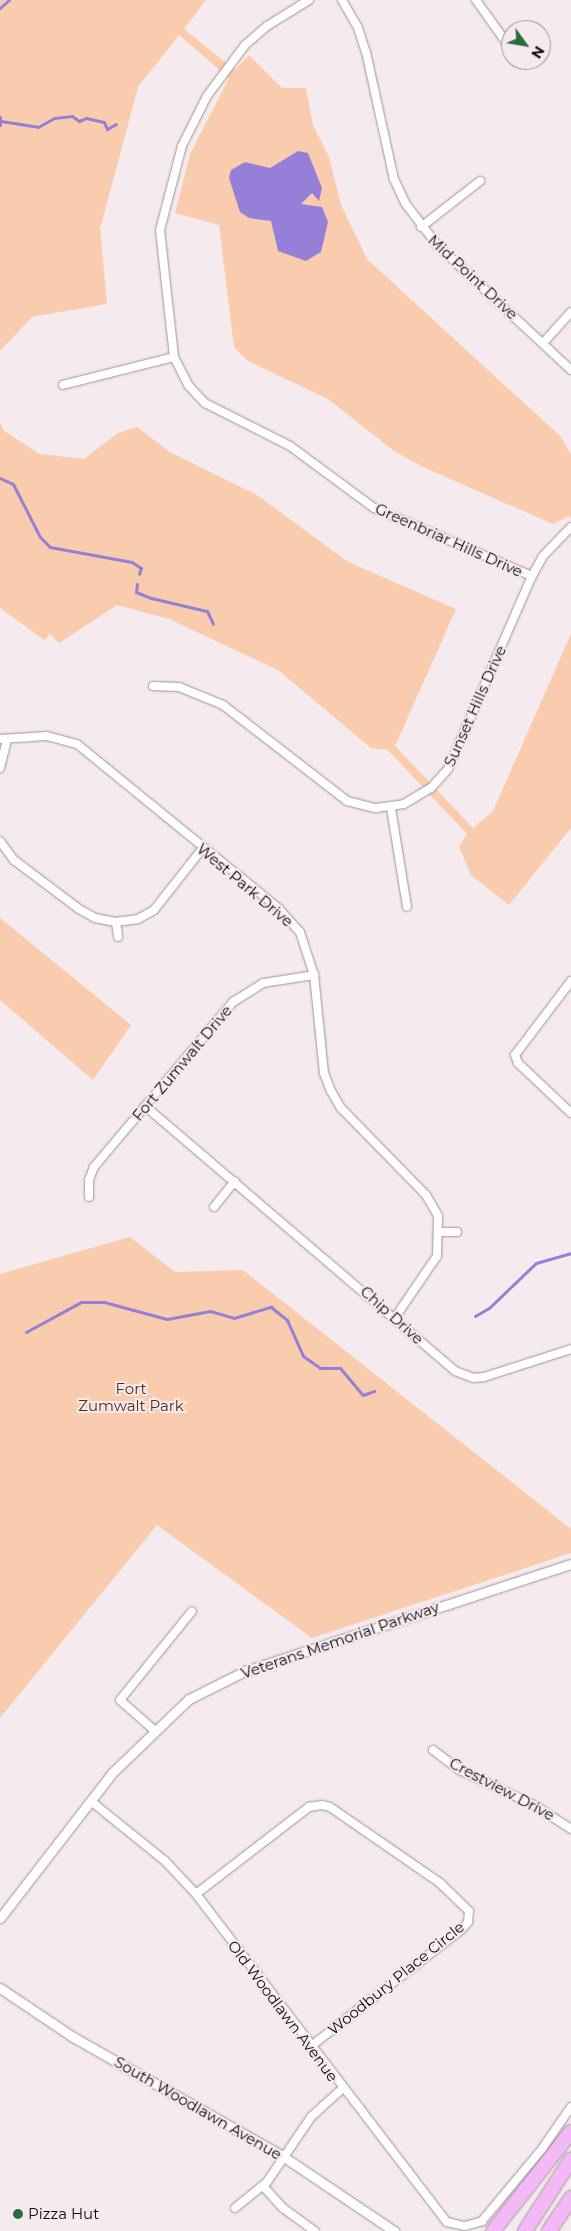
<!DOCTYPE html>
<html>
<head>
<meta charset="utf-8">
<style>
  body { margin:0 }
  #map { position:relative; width:571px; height:2231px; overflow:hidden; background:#f5eaee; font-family:Montserrat,sans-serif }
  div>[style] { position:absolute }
  .green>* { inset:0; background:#f9ccad }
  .water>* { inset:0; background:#9680d7 }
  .stream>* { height:3px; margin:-1.5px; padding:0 1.5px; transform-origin:1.5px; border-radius:1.5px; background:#9680d7 }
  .roads { filter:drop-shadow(0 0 1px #9e9497) drop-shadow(0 0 1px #9e9497) }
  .minor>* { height:8px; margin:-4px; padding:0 4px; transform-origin:4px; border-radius:4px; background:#fff }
  .tertiary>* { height:9px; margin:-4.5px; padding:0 4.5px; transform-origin:4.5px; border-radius:4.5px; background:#fff }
  .motorway>* { height:14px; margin:-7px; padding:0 7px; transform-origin:7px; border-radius:7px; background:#f3b8f6 }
  .dots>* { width:14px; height:14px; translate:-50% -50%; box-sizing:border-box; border:2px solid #f5eaee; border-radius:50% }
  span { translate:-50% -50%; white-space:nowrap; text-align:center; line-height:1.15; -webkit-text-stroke:4px #f5eaee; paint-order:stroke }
  .street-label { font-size:15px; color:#0f0b0c }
  .park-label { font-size:15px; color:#502e13 }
  .poi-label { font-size:15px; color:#0f0b0c }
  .left { translate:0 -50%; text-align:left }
  .north { position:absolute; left:501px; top:20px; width:50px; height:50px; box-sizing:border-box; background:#f5eaee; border:1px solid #999194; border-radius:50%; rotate:122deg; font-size:14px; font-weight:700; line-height:20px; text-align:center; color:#0f0b0c }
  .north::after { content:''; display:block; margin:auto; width:18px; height:22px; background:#266e3b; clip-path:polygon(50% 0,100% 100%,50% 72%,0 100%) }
</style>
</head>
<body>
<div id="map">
  <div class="green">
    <i style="clip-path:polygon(0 0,206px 0,184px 29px,235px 70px,249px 55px,282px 88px,306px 88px,313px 125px,329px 157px,341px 205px,367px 259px,560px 436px,571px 454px,571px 519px,569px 516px,553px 524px,425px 468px,394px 451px,328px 399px,248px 361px,234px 347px,219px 225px,175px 213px,190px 154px,229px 78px,179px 35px,138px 87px,100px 229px,107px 304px,32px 317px,0 351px)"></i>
    <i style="clip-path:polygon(0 423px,4px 431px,40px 454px,84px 459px,118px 433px,137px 427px,170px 452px,257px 495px,348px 562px,456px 609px,395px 746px,473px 828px,493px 811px,571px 634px,571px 828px,509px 905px,471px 875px,459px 847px,467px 834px,388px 750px,371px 748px,278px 670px,169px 619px,117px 605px,59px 643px,50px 634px,44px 640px,0 608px)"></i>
    <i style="clip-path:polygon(0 918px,131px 1025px,93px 1080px,0 1000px)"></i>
    <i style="clip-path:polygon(130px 1237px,175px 1272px,243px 1270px,571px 1529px,571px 1553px,312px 1638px,157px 1525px,0 1718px,0 1274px)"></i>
  </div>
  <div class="water">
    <i style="clip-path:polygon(298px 151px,308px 153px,322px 188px,319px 201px,312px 193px,301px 204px,322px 207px,328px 222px,321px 252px,306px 261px,278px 251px,271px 221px,249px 218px,240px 212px,229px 178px,231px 170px,245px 162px,270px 168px)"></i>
  </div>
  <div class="stream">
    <i style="left:0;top:8px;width:12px;rotate:-42deg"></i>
    <i style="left:0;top:117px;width:8px;rotate:90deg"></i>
    <i style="left:1px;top:121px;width:37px;rotate:9deg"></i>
    <i style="left:38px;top:127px;width:18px;rotate:-29deg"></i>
    <i style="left:54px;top:118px;width:18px;rotate:-6deg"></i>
    <i style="left:72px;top:116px;width:9px;rotate:36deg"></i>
    <i style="left:79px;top:121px;width:8px;rotate:-23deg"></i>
    <i style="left:86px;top:118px;width:18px;rotate:13deg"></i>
    <i style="left:104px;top:122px;width:8px;rotate:67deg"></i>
    <i style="left:107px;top:129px;width:10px;rotate:-29deg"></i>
    <i style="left:0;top:478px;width:14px;rotate:25deg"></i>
    <i style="left:13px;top:484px;width:59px;rotate:63deg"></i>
    <i style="left:40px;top:537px;width:14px;rotate:45deg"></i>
    <i style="left:50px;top:547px;width:83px;rotate:10.4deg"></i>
    <i style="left:132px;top:562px;width:11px;rotate:34deg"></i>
    <i style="left:141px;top:568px;width:6px;rotate:108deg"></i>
    <i style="left:137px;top:584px;width:8px;rotate:97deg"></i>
    <i style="left:136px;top:592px;width:16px;rotate:22deg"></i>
    <i style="left:151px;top:598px;width:57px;rotate:13.1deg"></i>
    <i style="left:207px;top:611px;width:14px;rotate:65deg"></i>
    <i style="left:475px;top:1316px;width:16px;rotate:-30deg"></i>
    <i style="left:489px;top:1308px;width:65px;rotate:-43.8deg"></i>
    <i style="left:536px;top:1263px;width:36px;rotate:-16deg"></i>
    <i style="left:26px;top:1332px;width:63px;rotate:-28.6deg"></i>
    <i style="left:81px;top:1302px;width:23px"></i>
    <i style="left:104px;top:1302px;width:65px;rotate:15.1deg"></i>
    <i style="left:167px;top:1319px;width:44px;rotate:-10.5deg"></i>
    <i style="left:210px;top:1311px;width:25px;rotate:16deg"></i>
    <i style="left:234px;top:1318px;width:39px;rotate:-17deg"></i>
    <i style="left:271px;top:1307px;width:21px;rotate:39deg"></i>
    <i style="left:287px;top:1320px;width:39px;rotate:66deg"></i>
    <i style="left:303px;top:1356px;width:21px;rotate:35deg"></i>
    <i style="left:320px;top:1368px;width:20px"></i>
    <i style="left:340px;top:1368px;width:35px;rotate:50deg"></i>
    <i style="left:363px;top:1395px;width:12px;rotate:-20deg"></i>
  </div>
  <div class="roads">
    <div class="minor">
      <i style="left:309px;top:0;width:49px;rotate:148.2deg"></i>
      <i style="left:267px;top:26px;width:29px;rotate:139deg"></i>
      <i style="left:245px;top:45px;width:64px;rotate:126.7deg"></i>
      <i style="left:207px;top:96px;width:56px;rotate:116.6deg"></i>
      <i style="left:182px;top:146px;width:87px;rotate:104.7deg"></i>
      <i style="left:160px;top:230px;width:128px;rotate:83.7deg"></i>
      <i style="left:174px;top:357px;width:31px;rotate:63deg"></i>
      <i style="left:188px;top:385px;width:25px;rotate:47deg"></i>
      <i style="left:205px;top:403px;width:95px;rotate:26.8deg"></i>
      <i style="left:290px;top:446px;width:104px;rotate:36.4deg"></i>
      <i style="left:374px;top:508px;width:172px;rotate:23.3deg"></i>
      <i style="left:342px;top:0;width:32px;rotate:60deg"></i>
      <i style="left:358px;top:28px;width:25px;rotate:72deg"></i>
      <i style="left:366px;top:52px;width:130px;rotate:77.6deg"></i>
      <i style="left:394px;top:179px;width:26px;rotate:65deg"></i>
      <i style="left:405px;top:203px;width:54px;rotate:52.5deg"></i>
      <i style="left:438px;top:246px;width:182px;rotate:43deg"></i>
      <i style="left:476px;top:0;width:60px;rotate:54.5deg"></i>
      <i style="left:421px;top:227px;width:75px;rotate:-37.9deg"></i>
      <i style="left:544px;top:342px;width:40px;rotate:-48deg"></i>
      <i style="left:63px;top:385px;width:114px;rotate:-14.2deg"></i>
      <i style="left:153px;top:686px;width:26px;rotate:2deg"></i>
      <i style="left:179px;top:687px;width:48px;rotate:22.2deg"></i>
      <i style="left:223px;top:705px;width:157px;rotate:37.7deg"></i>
      <i style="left:347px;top:801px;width:30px;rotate:14deg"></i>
      <i style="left:376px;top:808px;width:28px;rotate:-8deg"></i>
      <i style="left:404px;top:804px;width:31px;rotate:-31deg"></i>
      <i style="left:431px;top:788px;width:25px;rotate:-48deg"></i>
      <i style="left:448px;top:769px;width:210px;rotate:-66.5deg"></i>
      <i style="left:532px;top:576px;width:23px;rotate:-61deg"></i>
      <i style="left:543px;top:556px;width:40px;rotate:-46deg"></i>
      <i style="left:0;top:739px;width:47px;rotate:-3.7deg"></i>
      <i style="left:47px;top:736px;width:31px;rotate:15deg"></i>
      <i style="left:77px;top:744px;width:261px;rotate:39.2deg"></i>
      <i style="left:279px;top:909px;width:31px;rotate:48deg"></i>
      <i style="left:300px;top:932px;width:45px;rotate:72deg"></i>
      <i style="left:314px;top:975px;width:99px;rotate:84.2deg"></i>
      <i style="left:324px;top:1073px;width:19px;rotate:69deg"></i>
      <i style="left:331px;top:1091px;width:20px;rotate:60deg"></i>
      <i style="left:341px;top:1108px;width:122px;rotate:45.7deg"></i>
      <i style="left:426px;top:1195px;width:24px;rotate:60deg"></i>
      <i style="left:438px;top:1216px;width:40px;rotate:91.4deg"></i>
      <i style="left:437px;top:1256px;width:73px;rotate:124.3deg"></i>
      <i style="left:0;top:768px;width:29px;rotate:-76deg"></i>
      <i style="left:391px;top:808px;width:100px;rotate:80.8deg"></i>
      <i style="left:0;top:841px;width:24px;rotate:54deg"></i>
      <i style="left:14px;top:860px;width:81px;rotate:37deg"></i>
      <i style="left:79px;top:909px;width:18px;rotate:29deg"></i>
      <i style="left:95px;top:918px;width:21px;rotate:11deg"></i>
      <i style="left:116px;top:922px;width:22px;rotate:-8deg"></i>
      <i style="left:138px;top:919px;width:18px;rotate:-29deg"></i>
      <i style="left:154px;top:910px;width:78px;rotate:-51.8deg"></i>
      <i style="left:116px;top:922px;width:15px;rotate:82deg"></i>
      <i style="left:571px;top:981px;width:93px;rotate:127.1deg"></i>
      <i style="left:515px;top:1055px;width:9px;rotate:69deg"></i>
      <i style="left:518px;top:1063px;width:73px;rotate:43.3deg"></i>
      <i style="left:145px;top:1106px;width:408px;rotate:40.5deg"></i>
      <i style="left:455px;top:1371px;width:19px;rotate:21deg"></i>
      <i style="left:473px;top:1378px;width:11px;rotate:-5deg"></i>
      <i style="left:484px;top:1377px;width:91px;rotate:-17.8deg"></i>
      <i style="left:89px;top:1197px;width:17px;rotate:-90deg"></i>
      <i style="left:89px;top:1180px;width:14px;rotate:-69deg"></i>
      <i style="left:94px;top:1167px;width:216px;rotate:-49.9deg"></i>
      <i style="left:233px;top:1002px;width:36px;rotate:-32deg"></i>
      <i style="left:263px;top:983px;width:52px;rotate:-8.9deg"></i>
      <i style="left:214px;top:1207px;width:33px;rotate:-51deg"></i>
      <i style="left:440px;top:1232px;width:17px"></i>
      <i style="left:154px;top:1730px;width:45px;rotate:-138.6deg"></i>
      <i style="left:120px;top:1700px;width:114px;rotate:-51deg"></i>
      <i style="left:433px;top:1750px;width:34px;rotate:37deg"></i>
      <i style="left:460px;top:1770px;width:82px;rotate:25.3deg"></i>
      <i style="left:534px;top:1805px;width:44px;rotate:33deg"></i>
      <i style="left:92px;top:1802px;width:94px;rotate:38.9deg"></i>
      <i style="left:165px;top:1861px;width:45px;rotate:46.8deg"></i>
      <i style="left:196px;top:1894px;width:413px;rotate:52.6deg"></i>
      <i style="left:447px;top:2222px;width:18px;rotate:13deg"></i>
      <i style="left:465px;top:2226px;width:18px;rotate:-16deg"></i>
      <i style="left:482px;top:2221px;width:94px;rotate:-50.2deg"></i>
      <i style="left:542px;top:2149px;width:51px;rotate:-55.4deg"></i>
      <i style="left:196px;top:1894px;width:143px;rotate:-37.6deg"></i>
      <i style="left:309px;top:1807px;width:13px;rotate:-9deg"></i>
      <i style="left:322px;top:1805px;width:8px;rotate:14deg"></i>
      <i style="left:330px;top:1807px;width:134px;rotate:34.6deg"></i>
      <i style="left:440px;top:1883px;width:40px;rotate:44deg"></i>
      <i style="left:469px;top:1911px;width:11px;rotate:95deg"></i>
      <i style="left:468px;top:1922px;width:9px;rotate:131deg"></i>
      <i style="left:462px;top:1929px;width:192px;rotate:142.2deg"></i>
      <i style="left:263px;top:2186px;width:30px;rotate:48deg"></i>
      <i style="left:283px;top:2208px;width:39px;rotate:36deg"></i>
      <i style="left:235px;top:2208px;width:41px;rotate:-39.1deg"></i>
      <i style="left:267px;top:2182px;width:78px;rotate:-55.9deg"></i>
      <i style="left:311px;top:2117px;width:42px;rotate:-42.1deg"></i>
    </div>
    <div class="tertiary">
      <i style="left:0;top:1918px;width:183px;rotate:-52.3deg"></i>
      <i style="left:112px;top:1773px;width:107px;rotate:-43.9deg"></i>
      <i style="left:189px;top:1699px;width:63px;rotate:-26.6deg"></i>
      <i style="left:245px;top:1671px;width:343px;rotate:-18.2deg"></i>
      <i style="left:0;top:1988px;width:88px;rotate:33.9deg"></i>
      <i style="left:73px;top:2037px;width:243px;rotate:29.6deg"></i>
      <i style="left:284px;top:2157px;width:133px;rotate:33.9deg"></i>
    </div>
    <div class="motorway">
      <i style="left:493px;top:2231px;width:126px;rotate:-51.8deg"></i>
      <i style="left:525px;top:2231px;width:85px;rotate:-57.1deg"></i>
      <i style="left:549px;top:2231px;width:40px;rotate:-56deg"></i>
    </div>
  </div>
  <div class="dots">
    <i style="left:18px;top:2214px;background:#266e3b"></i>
  </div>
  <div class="street-label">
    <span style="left:473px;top:277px;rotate:43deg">Mid Point Drive</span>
    <span style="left:449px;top:540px;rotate:24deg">Greenbriar Hills Drive</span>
    <span style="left:475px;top:706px;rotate:-66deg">Sunset Hills Drive</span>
    <span style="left:245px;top:885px;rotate:40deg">West Park Drive</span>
    <span style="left:182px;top:1063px;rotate:-50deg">Fort Zumwalt Drive</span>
    <span style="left:392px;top:1315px;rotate:42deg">Chip Drive</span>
    <span style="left:340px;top:1640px;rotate:-19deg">Veterans Memorial Parkway</span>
    <span style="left:502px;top:1789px;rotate:28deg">Crestview Drive</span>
    <span style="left:396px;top:1978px;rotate:-39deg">Woodbury Place Circle</span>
    <span style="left:283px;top:2011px;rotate:53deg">Old Woodlawn Avenue</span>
    <span style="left:198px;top:2108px;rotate:30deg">South Woodlawn Avenue</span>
  </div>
  <div class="park-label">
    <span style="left:131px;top:1397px">Fort<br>Zumwalt Park</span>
  </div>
  <div class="poi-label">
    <span class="left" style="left:28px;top:2214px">Pizza Hut</span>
  </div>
  <div class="north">N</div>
</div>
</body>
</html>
